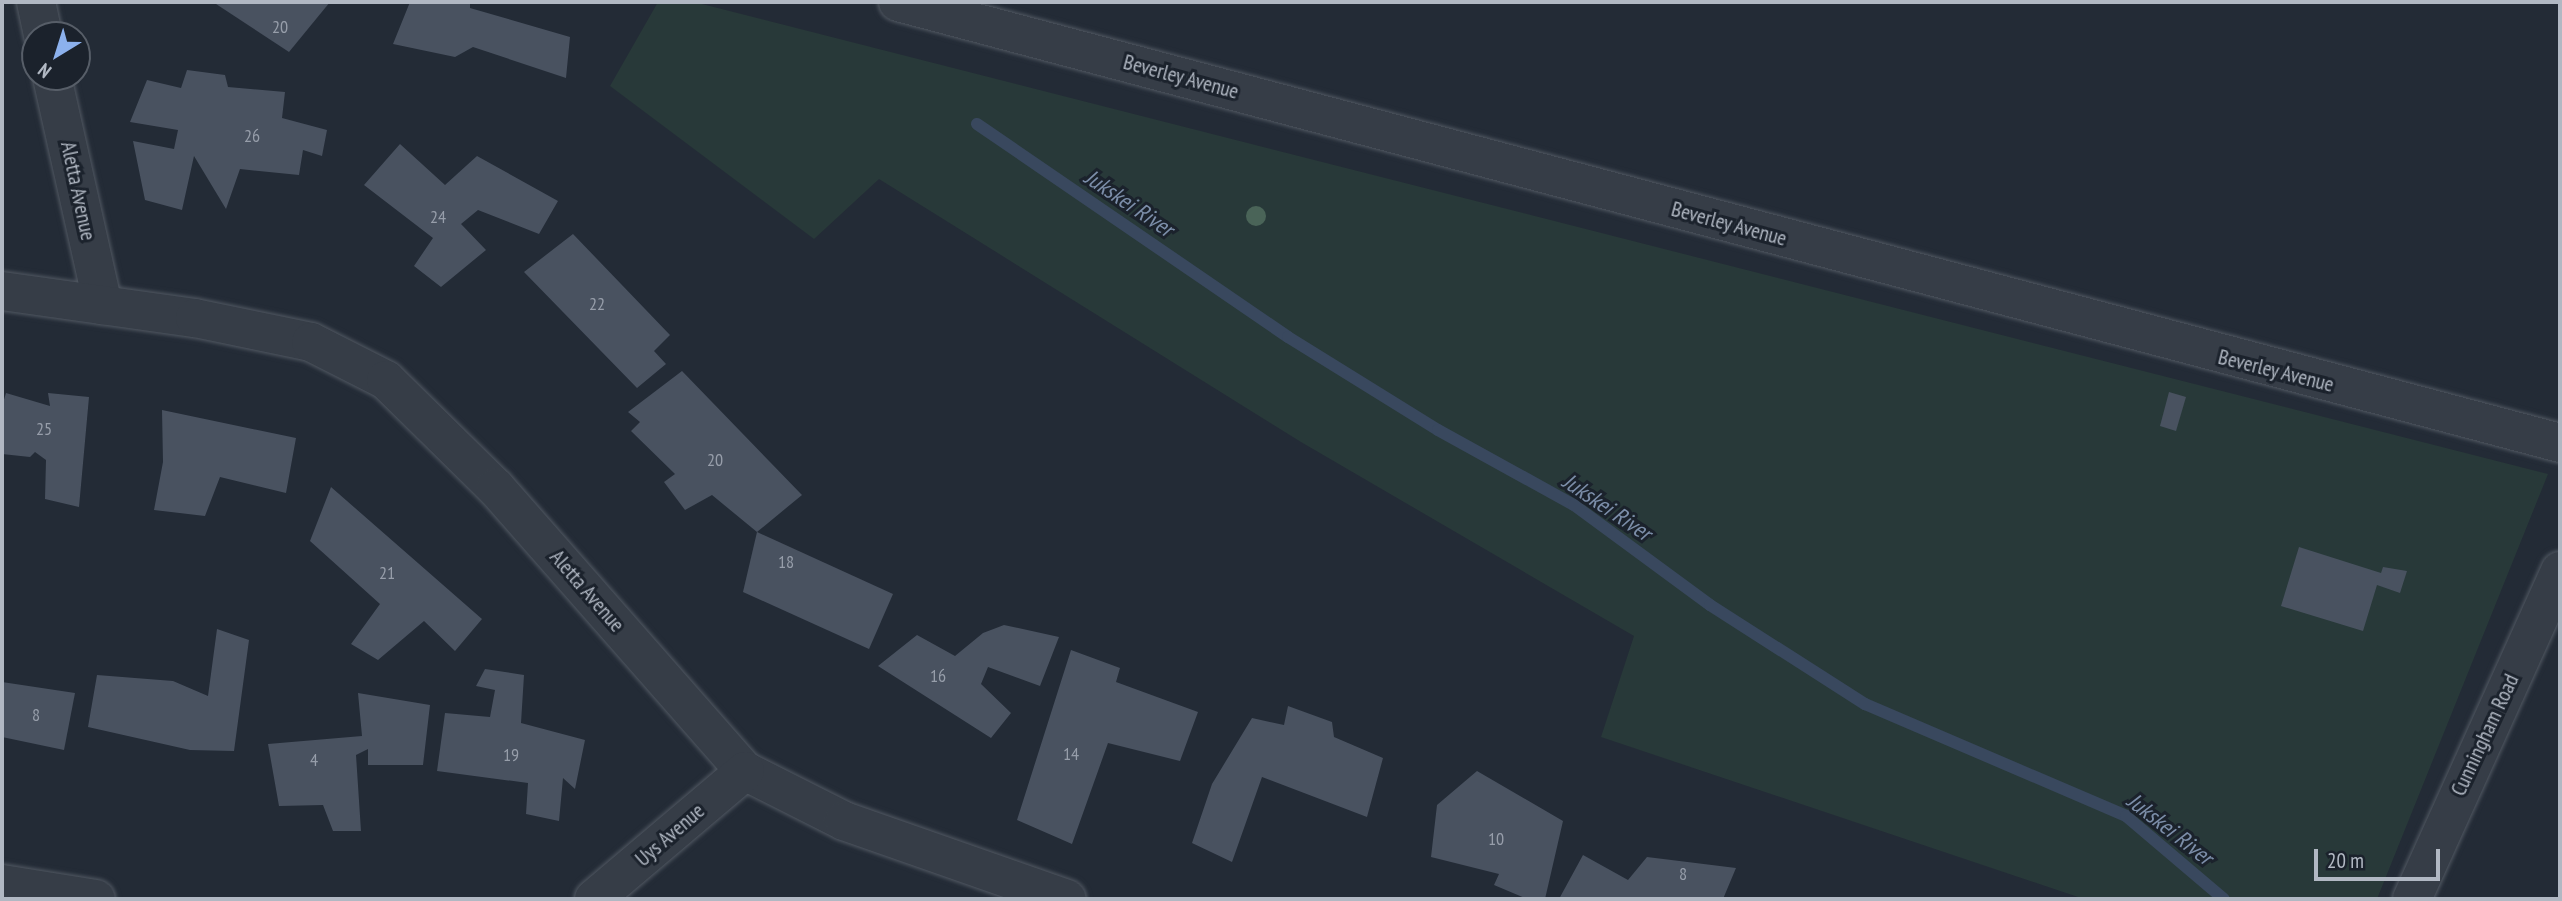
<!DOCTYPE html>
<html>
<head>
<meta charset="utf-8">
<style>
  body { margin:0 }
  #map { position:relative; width:2562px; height:901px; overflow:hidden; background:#232b36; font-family:"PT Sans Narrow",sans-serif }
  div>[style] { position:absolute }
  .green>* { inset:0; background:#283939 }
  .stream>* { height:12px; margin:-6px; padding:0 6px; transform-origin:6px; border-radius:6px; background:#39485e }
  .building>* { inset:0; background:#495260 }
  .roads { filter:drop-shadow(0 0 2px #515862) drop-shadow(0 0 2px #515862) }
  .street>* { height:38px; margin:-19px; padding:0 19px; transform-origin:19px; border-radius:19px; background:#363d47 }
  .trees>* { width:20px; height:20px; margin:-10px; border-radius:50%; background:#4a6458 }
  span { translate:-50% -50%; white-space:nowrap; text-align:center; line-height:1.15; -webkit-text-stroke:6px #1b222c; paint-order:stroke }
  .number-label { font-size:18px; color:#979eaa }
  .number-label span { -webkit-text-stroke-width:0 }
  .street-label { font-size:21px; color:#b1b8c3 }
  .water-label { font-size:23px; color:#7c8ea9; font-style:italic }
  .frame { position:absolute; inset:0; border:4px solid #b1b8c3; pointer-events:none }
  .north { position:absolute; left:21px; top:21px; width:70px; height:70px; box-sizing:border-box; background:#1b222c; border:2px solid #575e68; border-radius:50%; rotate:218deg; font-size:19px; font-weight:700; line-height:28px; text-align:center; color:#b1b8c3 }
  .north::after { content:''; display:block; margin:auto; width:24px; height:32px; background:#8cb1ed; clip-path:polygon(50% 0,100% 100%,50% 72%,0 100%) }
  .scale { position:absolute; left:2314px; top:849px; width:126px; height:32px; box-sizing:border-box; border:4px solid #b1b8c3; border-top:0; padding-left:9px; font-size:21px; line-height:24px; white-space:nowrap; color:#b1b8c3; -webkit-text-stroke:5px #1b222c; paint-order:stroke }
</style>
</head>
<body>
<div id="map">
  <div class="green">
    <i style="clip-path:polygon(658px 2px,694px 2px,2548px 474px,2377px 899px,2084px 899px,1601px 737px,1634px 636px,1301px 442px,879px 179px,814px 239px,610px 86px)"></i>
  </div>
  <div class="stream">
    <i style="left:977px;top:124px;width:377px;rotate:34.4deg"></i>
    <i style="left:1288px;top:337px;width:176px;rotate:31.8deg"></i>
    <i style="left:1438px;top:430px;width:155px;rotate:28.9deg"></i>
    <i style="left:1574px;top:505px;width:169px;rotate:36.3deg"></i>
    <i style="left:1710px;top:605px;width:184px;rotate:32.6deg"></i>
    <i style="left:1865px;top:704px;width:284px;rotate:23.2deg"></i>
    <i style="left:2126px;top:816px;width:128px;rotate:40.3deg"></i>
  </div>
  <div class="building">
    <i style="clip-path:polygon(213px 2px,330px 2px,289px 52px)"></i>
    <i style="clip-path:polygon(410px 2px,470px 2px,470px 8px,570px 37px,566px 78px,473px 47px,455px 57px,393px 44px)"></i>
    <i style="clip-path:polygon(187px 70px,225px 75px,228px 87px,285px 92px,282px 118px,327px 130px,322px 156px,303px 150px,299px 175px,240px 169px,226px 209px,194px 156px,182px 210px,145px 200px,133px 141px,174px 149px,178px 130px,130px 122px,147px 80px,181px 88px)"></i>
    <i style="clip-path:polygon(400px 144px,445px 185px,477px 156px,558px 201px,539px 234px,478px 210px,461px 224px,486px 250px,441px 287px,414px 266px,433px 238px,364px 185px)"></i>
    <i style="clip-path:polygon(573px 234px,670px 335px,654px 351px,666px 364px,637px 388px,524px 272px)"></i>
    <i style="clip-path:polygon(682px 371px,802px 495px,757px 532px,712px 495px,685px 510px,664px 482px,675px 474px,631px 431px,640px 422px,628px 412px)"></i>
    <i style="clip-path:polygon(2169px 392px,2186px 397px,2176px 431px,2160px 426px)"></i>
    <i style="clip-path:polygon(6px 393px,50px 406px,48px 393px,89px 397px,79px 507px,45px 499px,46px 460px,35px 452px,30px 457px,2px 454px,2px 406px)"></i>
    <i style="clip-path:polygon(162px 410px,296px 438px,286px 493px,220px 477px,205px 516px,154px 510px,163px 462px)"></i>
    <i style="clip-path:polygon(331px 487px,482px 619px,455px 651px,424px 621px,378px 660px,351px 644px,380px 604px,310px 541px)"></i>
    <i style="clip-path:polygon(757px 532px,893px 594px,869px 649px,743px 592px)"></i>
    <i style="clip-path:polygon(2299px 547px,2381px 573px,2383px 567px,2407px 571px,2400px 593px,2377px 585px,2363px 631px,2281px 606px)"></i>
    <i style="clip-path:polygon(1004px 625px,1059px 637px,1040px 686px,988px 667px,981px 684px,1011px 713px,991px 738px,878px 666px,917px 635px,955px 656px,983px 633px)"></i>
    <i style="clip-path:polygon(217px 629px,249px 640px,234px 751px,190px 750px,88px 727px,97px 675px,173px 681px,208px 696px)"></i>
    <i style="clip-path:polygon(1071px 650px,1120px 668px,1116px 682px,1198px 712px,1180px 761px,1108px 743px,1072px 844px,1017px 820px)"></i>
    <i style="clip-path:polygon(485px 669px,524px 675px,521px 723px,585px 740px,575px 789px,563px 778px,559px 821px,526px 814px,528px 783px,437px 771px,445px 713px,490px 717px,495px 690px,476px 686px)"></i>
    <i style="clip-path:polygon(2px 682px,75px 693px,64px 750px,2px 737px)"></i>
    <i style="clip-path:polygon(358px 693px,430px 705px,423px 765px,368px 765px,368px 749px,356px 755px,361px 831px,333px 831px,323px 805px,279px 806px,268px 744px,362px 736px)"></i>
    <i style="clip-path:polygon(1288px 706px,1332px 722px,1334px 737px,1383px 758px,1367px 817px,1262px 777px,1232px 862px,1192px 843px,1212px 784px,1252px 718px,1284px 725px)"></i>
    <i style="clip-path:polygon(1477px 771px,1563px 821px,1545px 899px,1527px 899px,1494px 885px,1499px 874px,1431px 857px,1437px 805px)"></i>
    <i style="clip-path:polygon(1583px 855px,1628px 880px,1647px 857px,1736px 868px,1723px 899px,1559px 899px)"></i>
  </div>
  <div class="roads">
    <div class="street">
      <i style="left:36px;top:2px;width:34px;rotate:78deg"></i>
      <i style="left:898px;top:2px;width:1720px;rotate:14.86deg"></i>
      <i style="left:52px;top:77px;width:234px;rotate:77.4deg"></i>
      <i style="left:2px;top:291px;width:195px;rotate:8deg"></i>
      <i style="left:195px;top:318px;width:118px;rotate:11.7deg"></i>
      <i style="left:311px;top:342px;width:84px;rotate:26.9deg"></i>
      <i style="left:386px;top:380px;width:154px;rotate:44.5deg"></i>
      <i style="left:496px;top:488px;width:377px;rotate:48.7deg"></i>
      <i style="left:745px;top:771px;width:111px;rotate:26.8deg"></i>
      <i style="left:844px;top:821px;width:236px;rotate:19.3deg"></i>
      <i style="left:2px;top:884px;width:95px;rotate:9.1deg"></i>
      <i style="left:594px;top:899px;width:198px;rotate:-40.3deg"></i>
      <i style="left:2412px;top:899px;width:360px;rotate:-65.7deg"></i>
    </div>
  </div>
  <div class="trees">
    <i style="left:1256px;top:216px"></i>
  </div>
  <div class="number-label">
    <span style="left:280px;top:27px">20</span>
    <span style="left:252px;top:136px">26</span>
    <span style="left:438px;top:217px">24</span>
    <span style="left:597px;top:304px">22</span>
    <span style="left:44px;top:429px">25</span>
    <span style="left:715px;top:460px">20</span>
    <span style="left:786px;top:562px">18</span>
    <span style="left:387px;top:573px">21</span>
    <span style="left:938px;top:676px">16</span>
    <span style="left:36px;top:715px">8</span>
    <span style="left:1071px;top:754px">14</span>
    <span style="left:511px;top:755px">19</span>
    <span style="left:314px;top:760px">4</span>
    <span style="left:1496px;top:839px">10</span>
    <span style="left:1683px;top:874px">8</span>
  </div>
  <div class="street-label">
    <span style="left:1181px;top:77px;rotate:15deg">Beverley Avenue</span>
    <span style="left:78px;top:191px;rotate:78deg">Aletta Avenue</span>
    <span style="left:1729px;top:224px;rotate:15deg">Beverley Avenue</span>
    <span style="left:2276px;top:371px;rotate:14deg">Beverley Avenue</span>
    <span style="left:587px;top:591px;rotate:49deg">Aletta Avenue</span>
    <span style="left:2485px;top:735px;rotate:-65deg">Cunningham Road</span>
    <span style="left:670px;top:835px;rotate:-41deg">Uys Avenue</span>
  </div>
  <div class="water-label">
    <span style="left:1129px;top:203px;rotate:34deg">Jukskei River</span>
    <span style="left:1607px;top:507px;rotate:34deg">Jukskei River</span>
    <span style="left:2170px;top:829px;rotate:38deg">Jukskei River</span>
  </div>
  <div class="frame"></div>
  <div class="north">N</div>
  <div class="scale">20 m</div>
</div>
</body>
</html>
